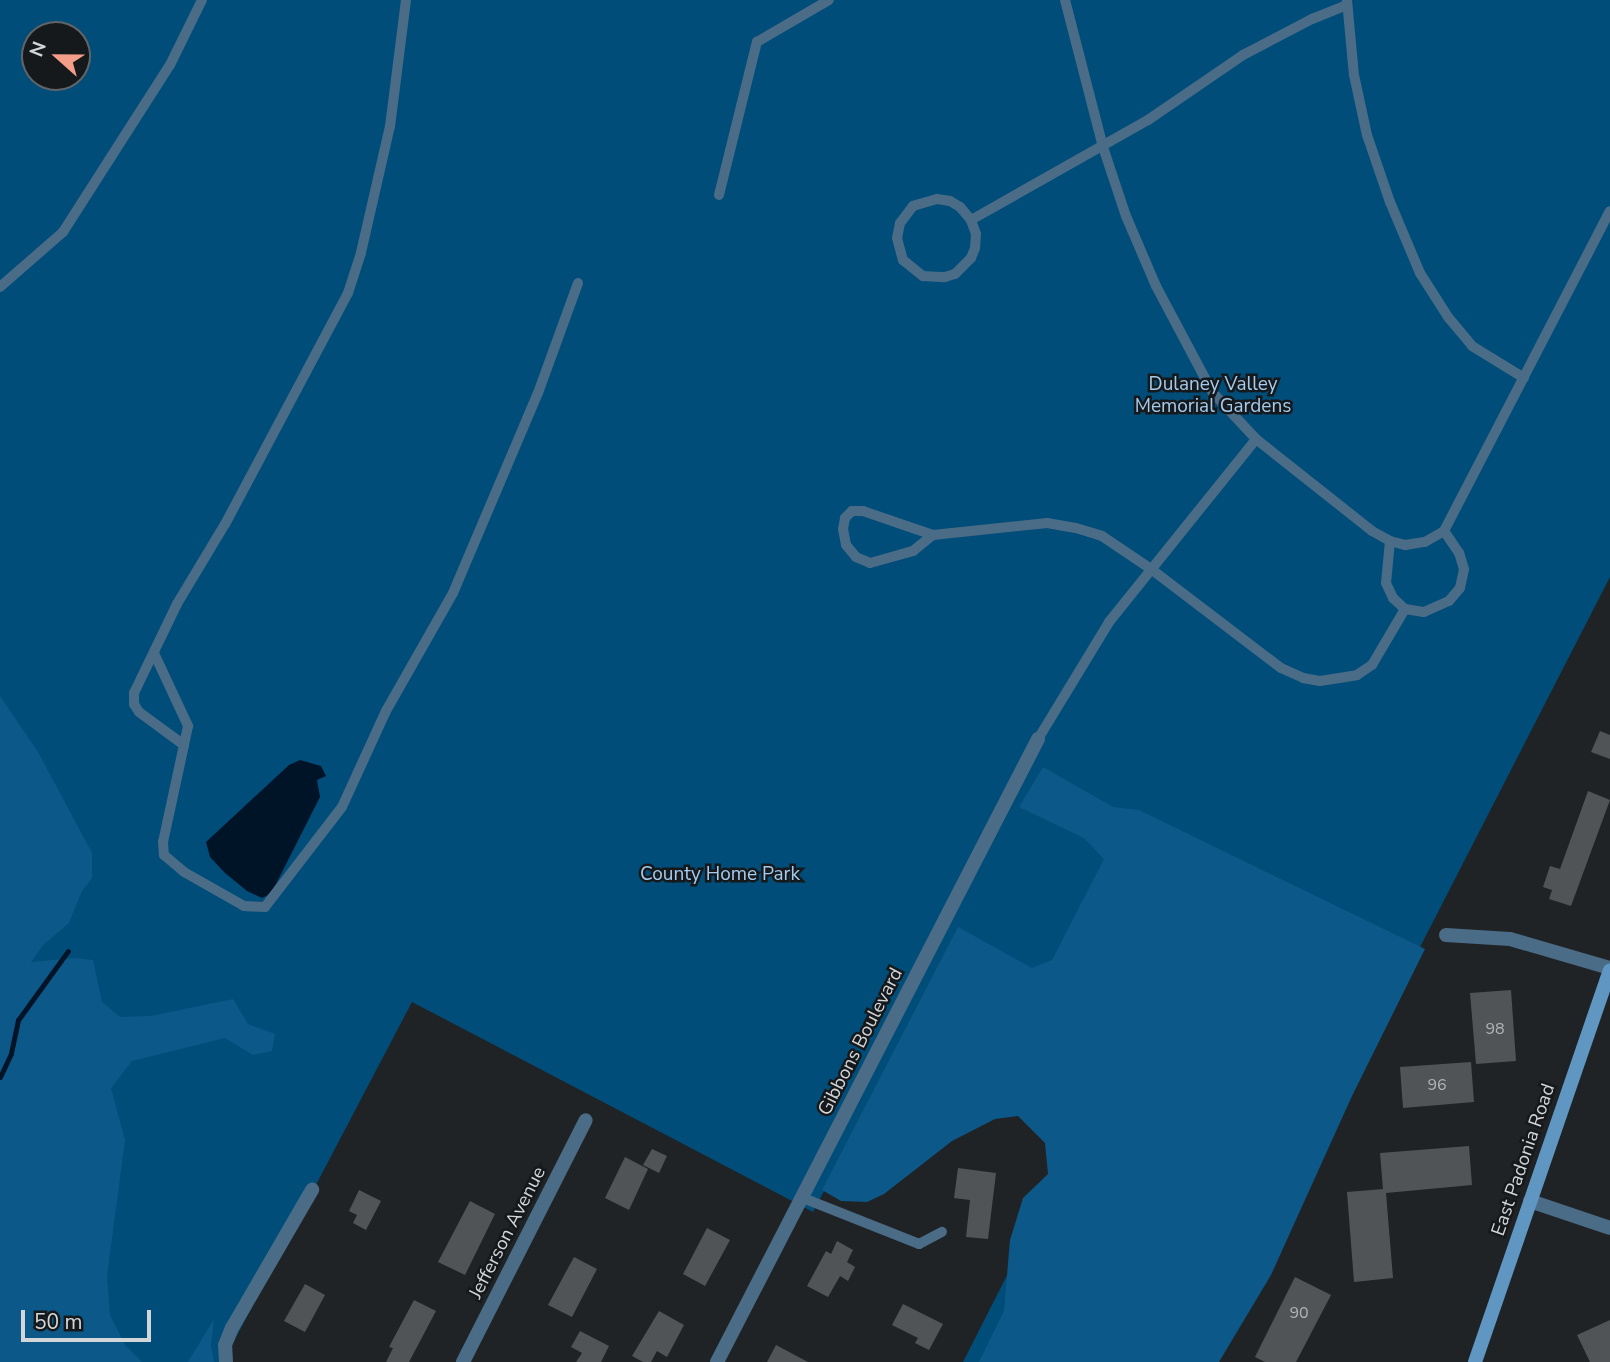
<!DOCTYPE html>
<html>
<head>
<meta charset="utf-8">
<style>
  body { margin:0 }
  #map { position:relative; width:1610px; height:1362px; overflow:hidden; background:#1f2325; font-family:"Nunito Sans",sans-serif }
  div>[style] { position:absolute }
  .green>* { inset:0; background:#014d79 }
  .forest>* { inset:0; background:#0c5888 }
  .water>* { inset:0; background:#001428 }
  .stream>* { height:5px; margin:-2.5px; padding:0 2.5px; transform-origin:2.5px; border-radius:2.5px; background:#001428 }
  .building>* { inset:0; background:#505457 }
  .lane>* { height:10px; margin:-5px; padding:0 5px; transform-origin:5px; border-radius:5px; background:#4a6c87 }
  .street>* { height:14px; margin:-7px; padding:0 7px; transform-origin:7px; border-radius:7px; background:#4a6c87 }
  .secondary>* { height:14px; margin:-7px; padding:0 7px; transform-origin:7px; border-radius:7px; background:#5f96c2 }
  span { translate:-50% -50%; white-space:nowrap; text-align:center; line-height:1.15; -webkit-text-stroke:5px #16191c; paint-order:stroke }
  .number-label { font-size:16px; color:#b2b6b8 }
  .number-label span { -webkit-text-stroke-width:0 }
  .park-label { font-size:19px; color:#a3cbed }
  .street-label { font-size:19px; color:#d3d6d8 }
  .north { position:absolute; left:21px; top:21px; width:70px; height:70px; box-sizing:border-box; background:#16191c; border:2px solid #626567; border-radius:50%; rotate:291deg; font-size:19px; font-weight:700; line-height:28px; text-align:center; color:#d3d6d8 }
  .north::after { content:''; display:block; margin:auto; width:24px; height:32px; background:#f49e89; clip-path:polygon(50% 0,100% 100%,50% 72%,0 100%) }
  .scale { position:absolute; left:21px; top:1310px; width:130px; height:32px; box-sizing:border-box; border:4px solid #d3d6d8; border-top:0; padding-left:9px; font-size:21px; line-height:24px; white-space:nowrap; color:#d3d6d8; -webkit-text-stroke:5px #16191c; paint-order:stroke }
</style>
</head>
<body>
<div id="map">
  <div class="green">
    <i style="clip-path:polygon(evenodd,0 0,1610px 0,1610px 577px,1418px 951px,1025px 1362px,963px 1362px,1090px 1112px,885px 1075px,813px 1212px,412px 1002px,223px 1362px,0 1362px,0 0,35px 35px,77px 35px,77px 77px,35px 77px,35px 35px)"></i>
  </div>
  <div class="forest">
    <i style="clip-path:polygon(0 696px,38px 752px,92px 853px,92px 878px,82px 891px,69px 923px,43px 945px,31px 962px,75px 958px,93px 960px,102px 1002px,120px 1017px,151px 1016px,233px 999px,248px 1024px,275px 1034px,272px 1051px,253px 1055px,225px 1038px,132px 1061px,111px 1088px,125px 1140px,107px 1276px,110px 1315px,125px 1345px,142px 1362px,0 1362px)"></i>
    <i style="clip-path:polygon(1043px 767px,1113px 807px,1139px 810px,1425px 949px,1352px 1096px,1271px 1275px,1219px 1362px,979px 1362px,1004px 1311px,1010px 1240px,1023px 1198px,1048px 1174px,1045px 1143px,1018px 1116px,995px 1119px,952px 1141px,884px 1194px,867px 1202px,841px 1201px,822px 1190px,958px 927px,1032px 968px,1052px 960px,1104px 859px,1084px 838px,1019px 807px)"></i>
    <i style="clip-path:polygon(214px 1319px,211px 1345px,214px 1362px,188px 1362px)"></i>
  </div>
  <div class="water">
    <i style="clip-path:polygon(300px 760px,321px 766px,326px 776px,317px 780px,320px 797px,276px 884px,270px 894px,262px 898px,247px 891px,225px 873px,210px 857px,206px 842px,289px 765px)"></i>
  </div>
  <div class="stream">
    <i style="left:0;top:1077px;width:26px;rotate:-65deg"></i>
    <i style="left:11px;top:1053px;width:34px;rotate:-78deg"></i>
    <i style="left:18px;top:1020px;width:85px;rotate:-54.1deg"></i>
  </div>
  <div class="building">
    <i style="clip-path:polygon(1600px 731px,1610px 735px,1610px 759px,1591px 752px)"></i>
    <i style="clip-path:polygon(1588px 791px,1610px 800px,1571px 906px,1549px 899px,1552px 890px,1543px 887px,1550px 866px,1560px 869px)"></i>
    <i style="clip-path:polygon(1511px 990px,1516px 1061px,1476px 1064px,1470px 993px)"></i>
    <i style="clip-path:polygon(1471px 1062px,1474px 1102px,1403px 1108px,1400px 1067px)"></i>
    <i style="clip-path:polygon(1469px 1146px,1472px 1185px,1386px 1193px,1393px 1278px,1354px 1282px,1347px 1192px,1383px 1189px,1380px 1153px)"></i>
    <i style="clip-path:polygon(652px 1149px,667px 1156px,659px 1173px,643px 1165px)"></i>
    <i style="clip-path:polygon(625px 1157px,648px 1169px,629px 1210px,605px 1198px)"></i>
    <i style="clip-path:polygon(958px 1168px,996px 1173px,988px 1239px,966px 1237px,970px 1200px,954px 1198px)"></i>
    <i style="clip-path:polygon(359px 1190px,381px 1201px,366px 1230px,353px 1223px,357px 1215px,349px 1211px)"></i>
    <i style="clip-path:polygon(470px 1201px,495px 1214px,465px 1275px,438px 1262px)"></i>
    <i style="clip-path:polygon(707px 1228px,730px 1240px,705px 1286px,683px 1274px)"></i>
    <i style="clip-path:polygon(837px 1241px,853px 1250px,847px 1262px,855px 1267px,848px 1281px,840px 1276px,828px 1297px,807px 1286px,826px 1251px,831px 1254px)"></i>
    <i style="clip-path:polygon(574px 1257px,597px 1269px,572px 1317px,548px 1305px)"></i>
    <i style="clip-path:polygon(1295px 1277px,1331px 1295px,1296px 1362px,1265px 1362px,1255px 1357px)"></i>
    <i style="clip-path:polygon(305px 1284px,325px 1295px,305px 1332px,284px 1321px)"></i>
    <i style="clip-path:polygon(414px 1300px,436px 1311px,409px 1362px,386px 1362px,393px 1348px,389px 1347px)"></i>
    <i style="clip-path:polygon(903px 1304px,943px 1324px,929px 1350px,915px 1343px,918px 1338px,892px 1325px)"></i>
    <i style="clip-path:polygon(659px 1311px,684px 1325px,667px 1357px,657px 1351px,651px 1362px,643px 1362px,632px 1356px)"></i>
    <i style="clip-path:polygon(1610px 1320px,1610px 1362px,1590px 1362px,1577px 1335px)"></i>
    <i style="clip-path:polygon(580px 1331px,609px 1346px,601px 1362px,576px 1362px,582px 1353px,571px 1347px)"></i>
    <i style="clip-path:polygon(776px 1345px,808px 1362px,767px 1362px)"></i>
  </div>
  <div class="lane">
    <i style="left:406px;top:0;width:127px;rotate:97.2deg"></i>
    <i style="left:390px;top:126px;width:130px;rotate:102.9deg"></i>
    <i style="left:361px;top:253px;width:42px;rotate:108deg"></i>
    <i style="left:348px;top:293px;width:262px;rotate:118deg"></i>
    <i style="left:225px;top:524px;width:93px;rotate:121deg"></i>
    <i style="left:177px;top:604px;width:99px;rotate:115.8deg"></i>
    <i style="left:134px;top:693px;width:11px;rotate:90deg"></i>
    <i style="left:134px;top:704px;width:9px;rotate:58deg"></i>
    <i style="left:139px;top:712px;width:56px;rotate:36.3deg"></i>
    <i style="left:184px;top:745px;width:99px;rotate:102.2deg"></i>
    <i style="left:163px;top:842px;width:13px;rotate:86deg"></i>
    <i style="left:164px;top:855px;width:26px;rotate:40deg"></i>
    <i style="left:184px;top:872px;width:69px;rotate:29.5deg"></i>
    <i style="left:244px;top:906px;width:21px;rotate:3deg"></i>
    <i style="left:265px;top:907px;width:126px;rotate:-52.4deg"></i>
    <i style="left:342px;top:807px;width:106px;rotate:-65.4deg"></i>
    <i style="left:386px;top:711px;width:136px;rotate:-60.4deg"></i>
    <i style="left:453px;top:593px;width:217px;rotate:-67deg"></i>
    <i style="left:538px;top:393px;width:117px;rotate:-70deg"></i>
    <i style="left:1065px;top:0;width:152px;rotate:75.5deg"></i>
    <i style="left:1103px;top:147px;width:73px;rotate:71.6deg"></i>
    <i style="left:1126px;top:216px;width:76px;rotate:66.8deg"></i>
    <i style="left:1156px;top:286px;width:121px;rotate:62deg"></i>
    <i style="left:1213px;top:393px;width:63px;rotate:46.9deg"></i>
    <i style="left:1256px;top:439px;width:148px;rotate:38.4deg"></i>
    <i style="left:1372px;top:531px;width:21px;rotate:29deg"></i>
    <i style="left:1390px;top:541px;width:16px;rotate:15deg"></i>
    <i style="left:1405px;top:545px;width:20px;rotate:-9deg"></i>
    <i style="left:1425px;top:542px;width:22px;rotate:-30deg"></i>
    <i style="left:1444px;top:531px;width:360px;rotate:-62.6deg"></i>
    <i style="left:1347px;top:0;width:75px;rotate:84.7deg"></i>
    <i style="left:1354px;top:75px;width:61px;rotate:77.8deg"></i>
    <i style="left:1367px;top:135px;width:71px;rotate:71.1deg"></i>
    <i style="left:1390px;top:202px;width:77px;rotate:67.1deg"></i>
    <i style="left:1420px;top:273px;width:52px;rotate:57.5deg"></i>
    <i style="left:1448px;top:317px;width:38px;rotate:50deg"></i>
    <i style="left:1472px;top:346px;width:61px;rotate:31.6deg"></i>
    <i style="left:719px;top:195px;width:158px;rotate:-76.1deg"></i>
    <i style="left:757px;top:42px;width:83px;rotate:-30.3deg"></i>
    <i style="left:971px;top:220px;width:17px;rotate:-130deg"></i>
    <i style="left:960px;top:207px;width:12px;rotate:-149deg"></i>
    <i style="left:950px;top:201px;width:13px;rotate:-171deg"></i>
    <i style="left:937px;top:199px;width:25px;rotate:164deg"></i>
    <i style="left:913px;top:206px;width:21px;rotate:127deg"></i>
    <i style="left:900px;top:223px;width:15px;rotate:101deg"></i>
    <i style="left:897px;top:238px;width:23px;rotate:75deg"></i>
    <i style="left:903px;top:260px;width:26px;rotate:39deg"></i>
    <i style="left:923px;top:276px;width:22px;rotate:3deg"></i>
    <i style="left:945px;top:277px;width:10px;rotate:-17deg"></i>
    <i style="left:955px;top:274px;width:23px;rotate:-45deg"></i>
    <i style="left:971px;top:258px;width:11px;rotate:-68deg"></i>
    <i style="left:975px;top:248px;width:14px;rotate:-86deg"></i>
    <i style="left:976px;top:234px;width:15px;rotate:-110deg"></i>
    <i style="left:971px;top:220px;width:203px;rotate:-29.5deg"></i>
    <i style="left:1148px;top:120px;width:115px;rotate:-34.4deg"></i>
    <i style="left:1243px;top:55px;width:78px;rotate:-27.6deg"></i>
    <i style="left:1312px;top:19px;width:38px;rotate:-22deg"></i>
    <i style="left:0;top:287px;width:84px;rotate:-41.1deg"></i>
    <i style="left:63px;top:232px;width:198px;rotate:-57.4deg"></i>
    <i style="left:170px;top:65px;width:72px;rotate:-63.8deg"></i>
    <i style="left:933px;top:535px;width:74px;rotate:-161.1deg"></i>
    <i style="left:863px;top:511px;width:11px;rotate:180deg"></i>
    <i style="left:852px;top:511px;width:10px;rotate:135deg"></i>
    <i style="left:845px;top:518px;width:11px;rotate:100deg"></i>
    <i style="left:843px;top:529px;width:16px;rotate:79deg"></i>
    <i style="left:846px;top:545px;width:16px;rotate:50deg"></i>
    <i style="left:856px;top:557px;width:15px;rotate:23deg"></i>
    <i style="left:870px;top:563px;width:45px;rotate:-15.6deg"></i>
    <i style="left:913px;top:551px;width:26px;rotate:-39deg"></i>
    <i style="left:933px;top:535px;width:115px;rotate:-6deg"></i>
    <i style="left:1047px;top:523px;width:29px;rotate:10deg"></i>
    <i style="left:1076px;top:528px;width:27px;rotate:17deg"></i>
    <i style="left:1102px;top:536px;width:59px;rotate:34deg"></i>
    <i style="left:1151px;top:569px;width:163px;rotate:37.3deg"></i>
    <i style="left:1281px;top:668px;width:24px;rotate:24deg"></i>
    <i style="left:1303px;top:678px;width:17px;rotate:10deg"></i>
    <i style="left:1320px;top:681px;width:37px;rotate:-9deg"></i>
    <i style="left:1357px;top:675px;width:18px;rotate:-34deg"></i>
    <i style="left:1372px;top:665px;width:65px;rotate:-59.5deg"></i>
    <i style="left:1390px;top:541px;width:42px;rotate:95.4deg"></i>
    <i style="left:1386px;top:583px;width:17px;rotate:65deg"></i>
    <i style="left:1393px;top:598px;width:16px;rotate:43deg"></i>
    <i style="left:1405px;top:609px;width:19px;rotate:9deg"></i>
    <i style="left:1424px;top:612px;width:27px;rotate:-24deg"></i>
    <i style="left:1449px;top:601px;width:17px;rotate:-50deg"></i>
    <i style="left:1460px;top:588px;width:19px;rotate:-78deg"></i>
    <i style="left:1464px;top:569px;width:17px;rotate:-107deg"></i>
    <i style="left:1459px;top:553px;width:27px;rotate:-124deg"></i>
    <i style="left:154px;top:653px;width:81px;rotate:65deg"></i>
    <i style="left:188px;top:726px;width:19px;rotate:102deg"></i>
    <i style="left:1038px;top:739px;width:137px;rotate:-58.7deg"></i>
    <i style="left:1109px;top:622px;width:235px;rotate:-51.2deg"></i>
    <i style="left:803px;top:1198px;width:125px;rotate:21.6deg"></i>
    <i style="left:919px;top:1244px;width:26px;rotate:-28deg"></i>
  </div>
  <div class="street">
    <i style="left:1446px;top:935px;width:64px;rotate:3.6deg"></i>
    <i style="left:1510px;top:939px;width:104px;rotate:16.2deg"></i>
    <i style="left:1530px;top:1201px;width:84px;rotate:18.6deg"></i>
    <i style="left:226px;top:1362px;width:17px;rotate:-93deg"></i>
    <i style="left:225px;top:1345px;width:18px;rotate:-68deg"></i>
    <i style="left:232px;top:1328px;width:160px;rotate:-59.9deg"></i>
    <i style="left:463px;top:1362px;width:271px;rotate:-63.1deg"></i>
    <i style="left:717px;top:1362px;width:701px;rotate:-62.74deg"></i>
  </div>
  <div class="secondary">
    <i style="left:1475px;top:1362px;width:414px;rotate:-71deg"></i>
  </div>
  <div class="number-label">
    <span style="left:1495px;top:1029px">98</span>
    <span style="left:1437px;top:1085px">96</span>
    <span style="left:1299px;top:1313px">90</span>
  </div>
  <div class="park-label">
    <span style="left:1213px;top:396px">Dulaney Valley<br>Memorial Gardens</span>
    <span style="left:720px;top:875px">County Home Park</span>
  </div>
  <div class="street-label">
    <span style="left:861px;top:1042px;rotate:-63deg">Gibbons Boulevard</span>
    <span style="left:1524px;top:1160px;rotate:-71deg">East Padonia Road</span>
    <span style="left:508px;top:1233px;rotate:-63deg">Jefferson Avenue</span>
  </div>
  <div class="north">N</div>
  <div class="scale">50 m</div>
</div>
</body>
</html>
